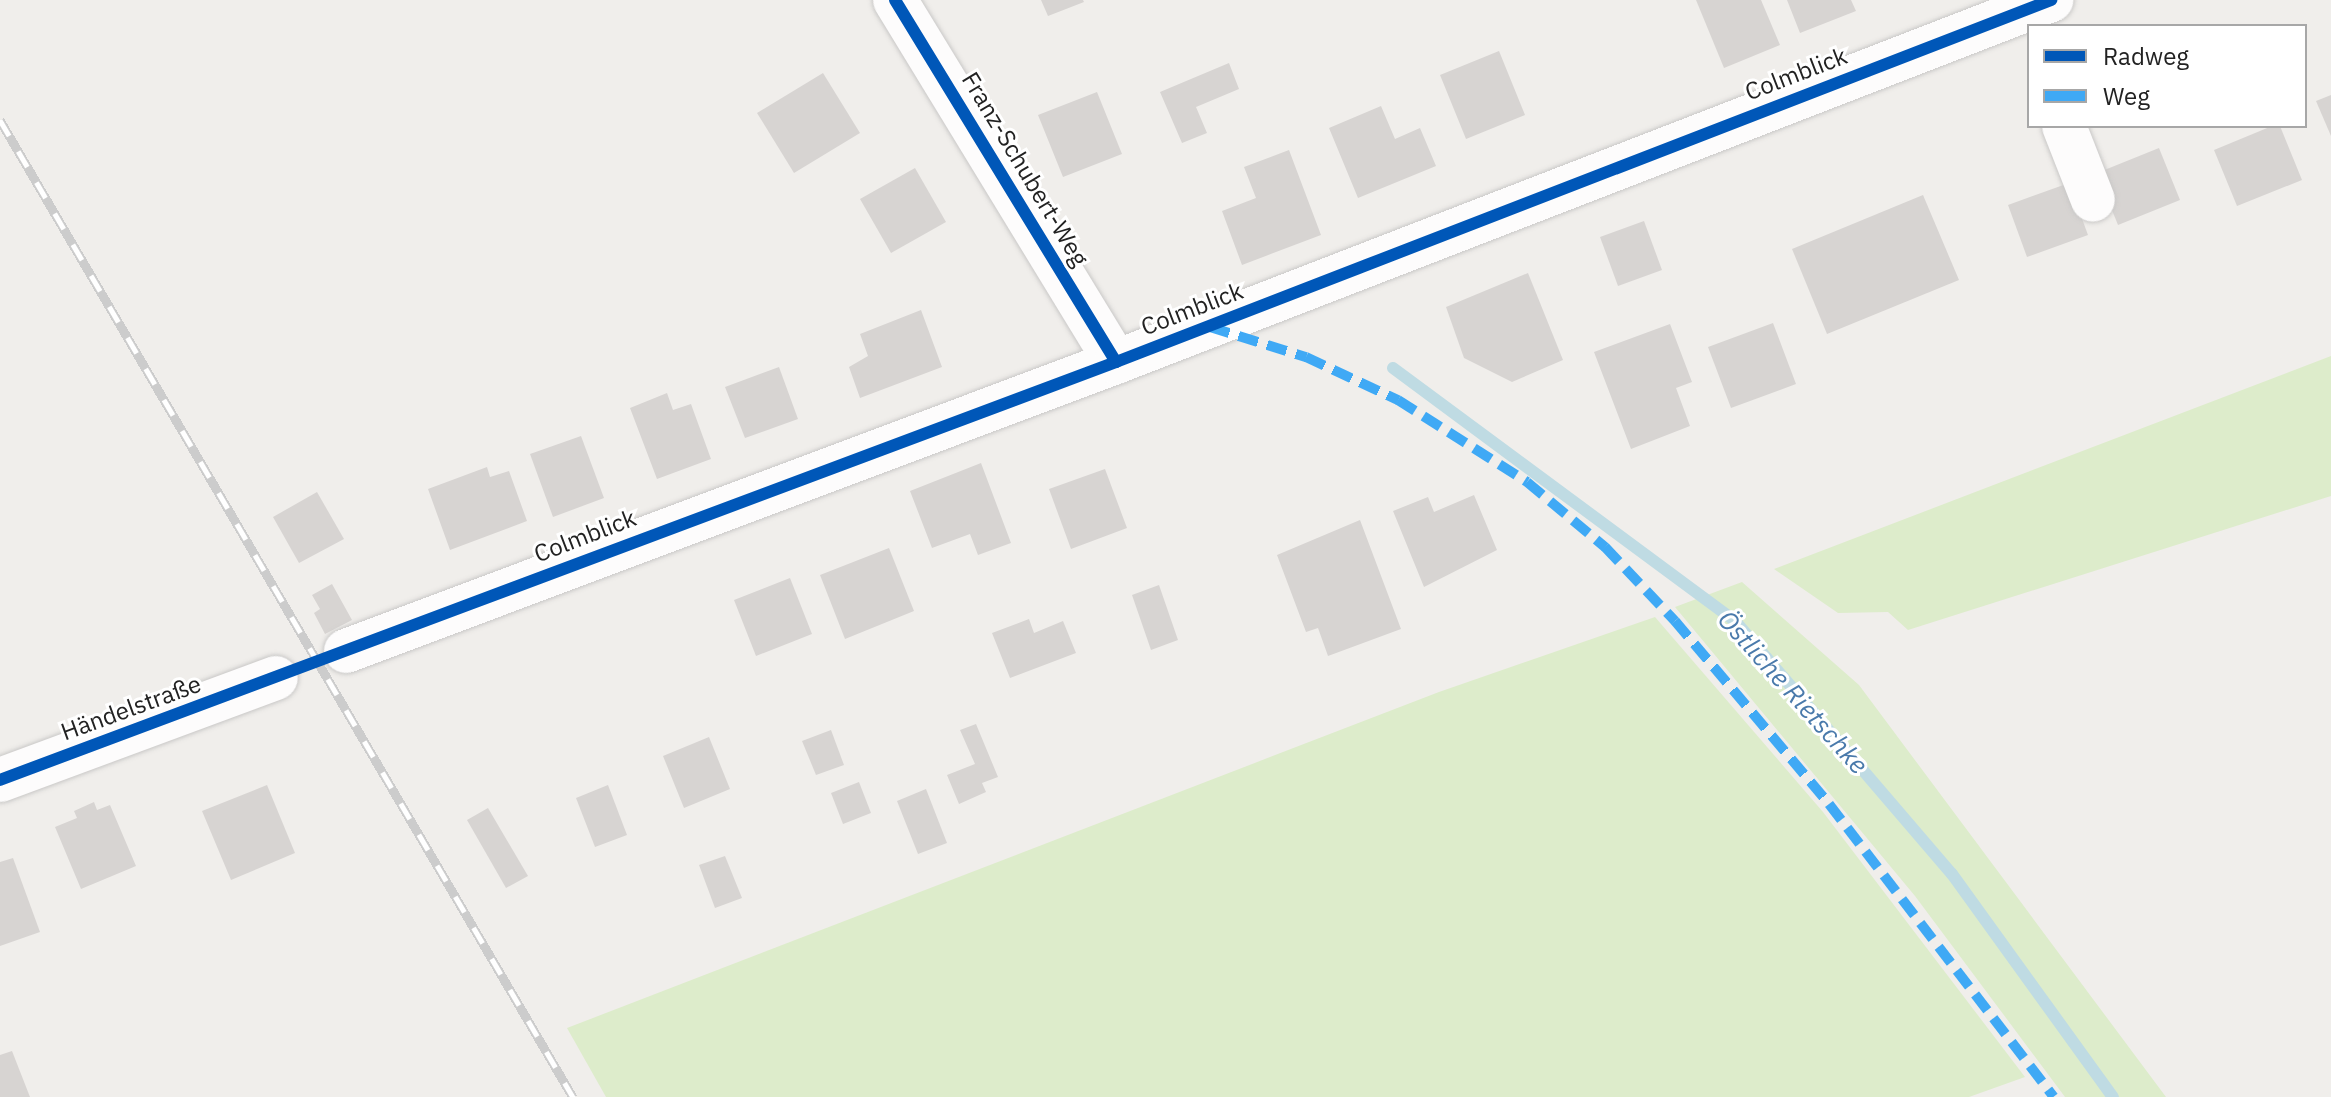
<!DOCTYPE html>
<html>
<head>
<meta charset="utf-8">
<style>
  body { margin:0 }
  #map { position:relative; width:2331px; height:1097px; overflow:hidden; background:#f0eeeb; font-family:"IBM Plex Sans",sans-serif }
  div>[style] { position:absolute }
  .grass>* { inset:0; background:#ddeccb }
  .stream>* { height:12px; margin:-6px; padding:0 6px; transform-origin:6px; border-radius:6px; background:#bfdbe3 }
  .building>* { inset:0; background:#d7d4d2 }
  .roads { filter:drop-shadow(0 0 2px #c9c8c7) drop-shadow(0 0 2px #c9c8c7) }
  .minor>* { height:44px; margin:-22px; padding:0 22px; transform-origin:22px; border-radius:22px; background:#fdfcfc }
  .rail>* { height:9px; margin-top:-4.5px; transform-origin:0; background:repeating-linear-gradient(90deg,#fff 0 18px,#ccc 0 36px); box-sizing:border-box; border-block:2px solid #ccc }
  .quiet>* { height:10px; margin-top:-5px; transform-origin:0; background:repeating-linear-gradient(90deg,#3fa9f5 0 20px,transparent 0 30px) }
  .cycleway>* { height:12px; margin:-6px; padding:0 6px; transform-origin:6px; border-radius:6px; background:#0057b8 }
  span { translate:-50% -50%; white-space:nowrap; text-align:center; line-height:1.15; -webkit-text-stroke:6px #fff; paint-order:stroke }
  .street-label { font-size:24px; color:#222 }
  .water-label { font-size:26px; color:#4a7aab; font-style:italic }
  .legend { position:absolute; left:2027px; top:24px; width:280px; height:104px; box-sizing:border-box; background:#fff; border:2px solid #a7a7a7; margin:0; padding:10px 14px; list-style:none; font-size:24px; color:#222 }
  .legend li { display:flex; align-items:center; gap:16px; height:40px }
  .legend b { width:40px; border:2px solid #a7a7a7 }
</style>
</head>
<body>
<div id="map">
  <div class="grass">
    <i style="clip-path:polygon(2331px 356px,2331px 496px,1908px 630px,1888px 612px,1838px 613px,1774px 569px)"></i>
    <i style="clip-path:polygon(1742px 582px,1859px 685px,2166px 1097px,2065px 1097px,1915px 896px,1675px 607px)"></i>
    <i style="clip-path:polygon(1655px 617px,1823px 812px,2025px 1077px,1969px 1097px,606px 1097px,567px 1028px,1439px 692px)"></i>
  </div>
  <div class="stream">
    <i style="left:1393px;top:368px;width:425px;rotate:36.5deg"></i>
    <i style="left:1735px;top:621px;width:333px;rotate:49.4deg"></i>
    <i style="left:1952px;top:874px;width:275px;rotate:54.2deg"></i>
  </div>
  <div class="building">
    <i style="clip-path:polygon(1041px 0,1083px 0,1084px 2px,1048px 16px)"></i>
    <i style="clip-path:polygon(1696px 0,1761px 0,1780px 45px,1724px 68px)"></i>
    <i style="clip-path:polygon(1787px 0,1851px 0,1856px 11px,1800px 33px)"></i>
    <i style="clip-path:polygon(1499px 51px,1525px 115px,1466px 139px,1440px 75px)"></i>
    <i style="clip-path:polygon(1229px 63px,1239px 89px,1196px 107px,1207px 133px,1182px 143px,1160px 92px)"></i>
    <i style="clip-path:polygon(823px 73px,860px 133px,794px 173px,757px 113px)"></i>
    <i style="clip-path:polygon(1097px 92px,1122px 154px,1063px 177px,1038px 115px)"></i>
    <i style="clip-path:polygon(2331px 95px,2331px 136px,2316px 101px)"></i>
    <i style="clip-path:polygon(1381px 106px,1395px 139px,1420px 128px,1436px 166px,1358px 198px,1329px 128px)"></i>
    <i style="clip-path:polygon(2272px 126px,2280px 126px,2302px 180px,2237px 206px,2214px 150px)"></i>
    <i style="clip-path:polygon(2159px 148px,2180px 200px,2118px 225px,2097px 173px)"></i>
    <i style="clip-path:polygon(1289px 150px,1321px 235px,1242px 265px,1222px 211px,1256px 198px,1244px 167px)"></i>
    <i style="clip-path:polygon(915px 168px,946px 222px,891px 253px,860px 199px)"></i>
    <i style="clip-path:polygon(2069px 183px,2088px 235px,2027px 257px,2008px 205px)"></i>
    <i style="clip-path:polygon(1923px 195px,1959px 280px,1827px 334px,1792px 249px)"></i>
    <i style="clip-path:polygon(1644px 221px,1662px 270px,1618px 286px,1600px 237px)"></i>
    <i style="clip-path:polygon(1528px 273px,1563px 360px,1512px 382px,1464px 358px,1446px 307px)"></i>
    <i style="clip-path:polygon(921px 310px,942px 367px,860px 398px,849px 367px,868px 356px,860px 334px)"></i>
    <i style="clip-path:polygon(1773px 323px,1796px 384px,1731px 408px,1708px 347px)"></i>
    <i style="clip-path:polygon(1670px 324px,1692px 382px,1676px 388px,1690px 426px,1631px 449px,1594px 352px)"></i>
    <i style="clip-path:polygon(779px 367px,798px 419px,745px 438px,725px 387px)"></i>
    <i style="clip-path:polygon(667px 393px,673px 410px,691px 404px,711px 459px,657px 479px,630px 408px)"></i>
    <i style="clip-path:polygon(581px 436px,604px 498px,553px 517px,530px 454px)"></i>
    <i style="clip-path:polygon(981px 463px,1011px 543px,978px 555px,970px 534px,932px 548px,910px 491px)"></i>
    <i style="clip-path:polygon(487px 467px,490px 477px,509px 471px,527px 521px,450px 550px,428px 489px)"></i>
    <i style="clip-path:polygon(1105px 469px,1127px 528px,1071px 549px,1049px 489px)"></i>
    <i style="clip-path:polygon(317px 492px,344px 539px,299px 563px,273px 517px)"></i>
    <i style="clip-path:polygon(1474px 495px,1497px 550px,1424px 587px,1393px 511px,1428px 497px,1434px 512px)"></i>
    <i style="clip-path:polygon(1360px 520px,1401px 629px,1328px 656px,1318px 628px,1306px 632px,1277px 555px)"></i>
    <i style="clip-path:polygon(889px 548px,914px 611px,845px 639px,820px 575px)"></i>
    <i style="clip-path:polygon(790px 578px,812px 634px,756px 656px,734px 600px)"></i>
    <i style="clip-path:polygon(332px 584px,352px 620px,325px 634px,314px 613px,320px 609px,312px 595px)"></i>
    <i style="clip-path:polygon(1159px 585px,1178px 640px,1151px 650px,1132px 595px)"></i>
    <i style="clip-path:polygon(1029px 619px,1034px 633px,1063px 621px,1076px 653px,1010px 678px,992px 633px)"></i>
    <i style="clip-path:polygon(976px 724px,998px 777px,982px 783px,986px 792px,959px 804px,947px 775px,975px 764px,960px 730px)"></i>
    <i style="clip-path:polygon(831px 730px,844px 765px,816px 775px,802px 741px)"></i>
    <i style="clip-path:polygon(709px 737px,730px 789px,684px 808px,663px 756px)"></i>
    <i style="clip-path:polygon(859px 782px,871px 813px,843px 824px,831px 793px)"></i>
    <i style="clip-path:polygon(267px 785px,295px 853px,231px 880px,202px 811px)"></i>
    <i style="clip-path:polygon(608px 785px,627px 835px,595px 847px,576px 798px)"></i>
    <i style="clip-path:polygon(926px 789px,947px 843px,918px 854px,897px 801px)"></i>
    <i style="clip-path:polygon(94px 802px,97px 810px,110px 805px,136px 866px,81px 889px,55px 827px,77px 818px,74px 811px)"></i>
    <i style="clip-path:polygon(488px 808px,528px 876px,506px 888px,467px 820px)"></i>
    <i style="clip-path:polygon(725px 856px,742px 898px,715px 908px,699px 865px)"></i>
    <i style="clip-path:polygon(13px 858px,40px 932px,0 946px,0 862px)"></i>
    <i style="clip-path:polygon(12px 1051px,30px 1097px,0 1097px,0 1055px)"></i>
  </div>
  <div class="roads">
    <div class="minor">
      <i style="left:895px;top:0;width:424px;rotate:58.6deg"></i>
      <i style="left:2064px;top:126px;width:79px;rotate:68.6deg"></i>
      <i style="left:346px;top:651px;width:822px;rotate:-20.57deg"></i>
      <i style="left:1116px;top:362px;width:1003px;rotate:-21.16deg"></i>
      <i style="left:0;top:780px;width:294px;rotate:-20.3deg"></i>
    </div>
  </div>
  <div class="rail">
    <i style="left:0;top:120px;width:1133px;rotate:59.61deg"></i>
  </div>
  <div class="quiet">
    <i style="left:1210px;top:327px;width:101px;rotate:17.4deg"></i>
    <i style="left:1306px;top:357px;width:102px;rotate:25.1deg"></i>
    <i style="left:1398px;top:400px;width:153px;rotate:32.4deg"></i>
    <i style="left:1527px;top:482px;width:102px;rotate:39.8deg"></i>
    <i style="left:1605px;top:547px;width:102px;rotate:46.6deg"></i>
    <i style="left:1675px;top:621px;width:239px;rotate:49.9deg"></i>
    <i style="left:1829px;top:804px;width:369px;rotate:52.5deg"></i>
  </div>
  <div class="cycleway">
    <i style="left:895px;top:0;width:424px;rotate:58.6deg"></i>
    <i style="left:0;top:780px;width:1192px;rotate:-20.53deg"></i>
    <i style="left:1116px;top:362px;width:1003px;rotate:-21.16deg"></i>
  </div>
  <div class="street-label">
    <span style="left:1796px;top:74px;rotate:-21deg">Colmblick</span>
    <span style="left:1025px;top:169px;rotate:59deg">Franz-Schubert-Weg</span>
    <span style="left:1192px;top:309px;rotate:-21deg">Colmblick</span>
    <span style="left:585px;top:536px;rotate:-21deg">Colmblick</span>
    <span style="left:131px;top:708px;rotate:-20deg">Händelstraße</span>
  </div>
  <div class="water-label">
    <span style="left:1793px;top:692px;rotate:48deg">Östliche Rietschke</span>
  </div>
  <ul class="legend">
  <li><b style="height:10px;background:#0057b8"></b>Radweg</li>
  <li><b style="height:10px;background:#3fa9f5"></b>Weg</li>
  </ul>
</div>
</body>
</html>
